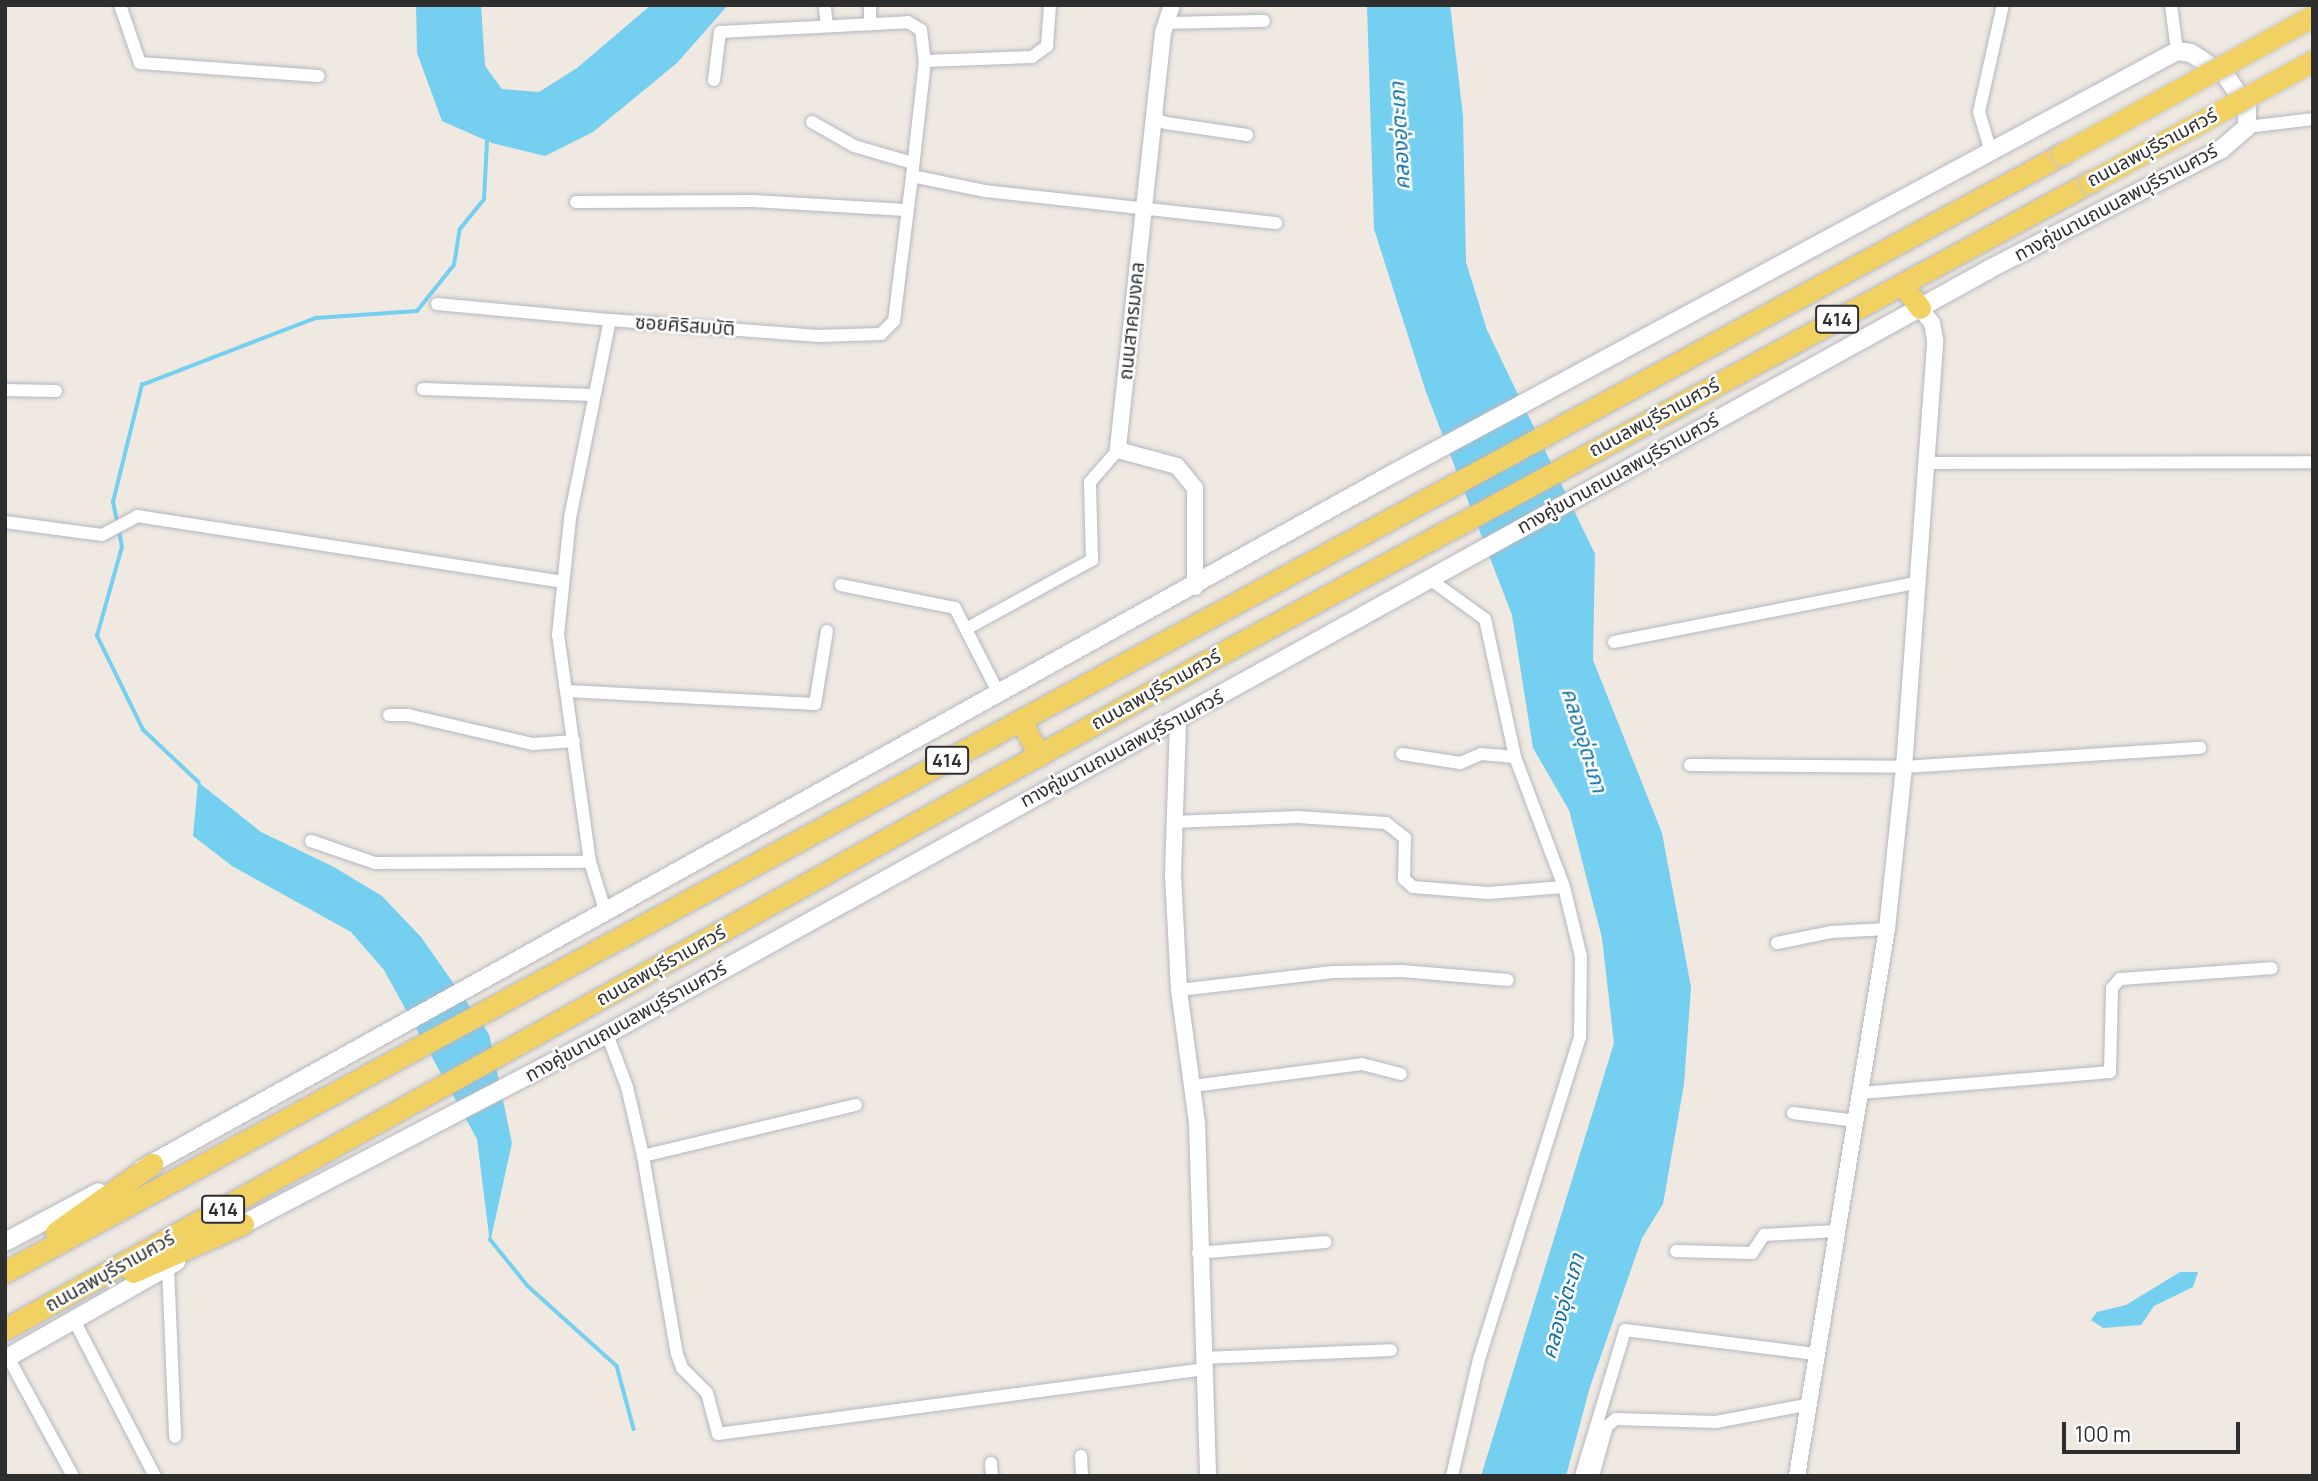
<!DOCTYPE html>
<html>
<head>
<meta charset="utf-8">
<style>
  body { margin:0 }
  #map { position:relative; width:2318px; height:1481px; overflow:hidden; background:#efe9e1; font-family:Manrope,"Noto Sans Thai",sans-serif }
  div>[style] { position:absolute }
  .water>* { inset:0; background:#75cff0 }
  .stream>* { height:3.5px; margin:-1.75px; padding:0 1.75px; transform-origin:1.75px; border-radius:1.75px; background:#75cff0 }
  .roads { filter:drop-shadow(0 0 2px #b4b7c1) drop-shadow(0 0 2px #b4b7c1) }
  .minor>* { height:12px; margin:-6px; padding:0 6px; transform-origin:6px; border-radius:6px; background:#fff }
  .tertiary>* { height:16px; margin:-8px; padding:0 8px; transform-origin:8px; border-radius:8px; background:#fff }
  .secondary>* { height:18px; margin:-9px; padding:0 9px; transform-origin:9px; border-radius:9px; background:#fff }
  .primary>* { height:21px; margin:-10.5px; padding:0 10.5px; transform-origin:10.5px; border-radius:10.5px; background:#f2d163 }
  .bridges { filter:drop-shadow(0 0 2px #c9c9c9) drop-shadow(0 0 2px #c9c9c9) }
  .primary-bridge>* { height:21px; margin:-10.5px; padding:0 10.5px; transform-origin:10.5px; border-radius:10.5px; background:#f2d163 }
  span { translate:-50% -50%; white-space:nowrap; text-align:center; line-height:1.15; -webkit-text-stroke:5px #fff; paint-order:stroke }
  .shield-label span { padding:2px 5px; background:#fff; border:2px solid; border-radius:5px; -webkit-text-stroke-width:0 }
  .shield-label { font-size:18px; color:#2e2e2e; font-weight:700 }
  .street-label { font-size:19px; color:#2e2e2e }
  .water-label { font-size:21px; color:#0d6fa3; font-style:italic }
  .frame { position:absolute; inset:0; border:7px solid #2e2e2e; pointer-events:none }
  .scale { position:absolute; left:2062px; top:1422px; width:178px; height:32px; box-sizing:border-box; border:4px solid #2e2e2e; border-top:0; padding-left:9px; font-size:21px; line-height:24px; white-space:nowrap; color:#2e2e2e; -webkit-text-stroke:5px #fff; paint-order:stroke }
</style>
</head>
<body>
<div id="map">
  <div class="water">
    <i style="clip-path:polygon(416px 5px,481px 5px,485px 66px,502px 89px,539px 92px,577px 68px,651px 5px,728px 5px,677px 63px,593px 132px,545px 156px,492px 143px,442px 121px,417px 53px)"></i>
    <i style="clip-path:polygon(1367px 5px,1450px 5px,1463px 116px,1466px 262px,1487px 330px,1595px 554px,1593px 660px,1662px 833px,1691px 987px,1684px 1084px,1663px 1204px,1642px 1238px,1590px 1387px,1566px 1476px,1481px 1476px,1614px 1043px,1602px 938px,1569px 810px,1533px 748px,1512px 615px,1426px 392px,1374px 229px)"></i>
    <i style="clip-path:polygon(198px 782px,261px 832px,334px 867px,382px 896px,421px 937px,489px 1034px,512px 1143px,490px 1243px,477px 1139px,384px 970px,351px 932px,232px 866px,193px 836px)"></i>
    <i style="clip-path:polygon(2180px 1272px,2198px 1272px,2193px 1287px,2154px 1306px,2141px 1325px,2103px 1328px,2091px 1320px,2097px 1312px,2126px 1305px)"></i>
  </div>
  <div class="stream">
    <i style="left:199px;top:783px;width:77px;rotate:-136.6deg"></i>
    <i style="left:143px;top:730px;width:105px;rotate:-116.1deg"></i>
    <i style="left:97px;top:636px;width:92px;rotate:-74.3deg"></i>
    <i style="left:122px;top:547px;width:46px;rotate:-101.3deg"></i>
    <i style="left:113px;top:502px;width:121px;rotate:-76.1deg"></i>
    <i style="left:142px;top:385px;width:186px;rotate:-21.1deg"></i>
    <i style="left:316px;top:318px;width:101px;rotate:-4deg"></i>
    <i style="left:417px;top:311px;width:59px;rotate:-51.2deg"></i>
    <i style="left:454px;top:265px;width:36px;rotate:-81deg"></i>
    <i style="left:460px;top:229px;width:38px;rotate:-51deg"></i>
    <i style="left:484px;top:199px;width:58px;rotate:-87deg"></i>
    <i style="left:490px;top:1239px;width:60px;rotate:51deg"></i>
    <i style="left:528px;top:1286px;width:120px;rotate:42deg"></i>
    <i style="left:617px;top:1366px;width:65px;rotate:74.9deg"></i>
  </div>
  <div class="roads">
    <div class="minor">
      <i style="left:120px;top:5px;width:61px;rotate:71deg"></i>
      <i style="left:140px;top:63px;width:179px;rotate:4.2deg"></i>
      <i style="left:870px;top:5px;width:17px;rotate:90deg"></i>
      <i style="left:2171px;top:5px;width:46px;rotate:82.6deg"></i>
      <i style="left:825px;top:9px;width:16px;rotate:83deg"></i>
      <i style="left:1166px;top:23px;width:98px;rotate:-1.2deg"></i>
      <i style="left:925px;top:61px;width:107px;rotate:-2.1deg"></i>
      <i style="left:1032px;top:57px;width:19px;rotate:-36deg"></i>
      <i style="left:1047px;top:46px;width:41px;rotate:-85.8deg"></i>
      <i style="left:714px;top:80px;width:48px;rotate:-82.9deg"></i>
      <i style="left:720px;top:32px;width:188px;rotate:-3deg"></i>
      <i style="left:908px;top:22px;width:15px;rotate:32deg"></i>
      <i style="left:921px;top:30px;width:31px;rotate:83deg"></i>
      <i style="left:925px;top:61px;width:116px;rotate:96.4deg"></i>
      <i style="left:1155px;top:109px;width:11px;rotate:75deg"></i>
      <i style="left:1158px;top:120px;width:9px;rotate:21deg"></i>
      <i style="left:1166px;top:123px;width:82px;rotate:8.4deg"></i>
      <i style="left:812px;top:122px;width:48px;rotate:29.7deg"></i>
      <i style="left:854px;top:146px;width:61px;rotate:16.1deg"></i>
      <i style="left:2247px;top:127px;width:66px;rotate:-6.9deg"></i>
      <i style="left:1991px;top:152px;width:42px;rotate:-106.7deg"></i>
      <i style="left:1979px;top:112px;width:110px;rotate:-77.4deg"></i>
      <i style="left:576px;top:202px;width:177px;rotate:-0.3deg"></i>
      <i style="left:753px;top:201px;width:153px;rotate:3.4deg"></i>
      <i style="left:437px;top:304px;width:174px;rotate:5.3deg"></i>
      <i style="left:423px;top:389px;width:169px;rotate:2deg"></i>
      <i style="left:5px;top:390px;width:51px;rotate:1.1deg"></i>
      <i style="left:1925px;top:463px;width:388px;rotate:-0.1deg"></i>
      <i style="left:5px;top:522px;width:98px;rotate:7.6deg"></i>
      <i style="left:102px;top:535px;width:40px;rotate:-28deg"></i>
      <i style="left:137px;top:516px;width:430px;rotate:8.8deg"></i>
      <i style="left:1428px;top:578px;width:70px;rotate:35.7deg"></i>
      <i style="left:1485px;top:619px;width:141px;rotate:77.7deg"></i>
      <i style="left:1515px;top:757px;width:139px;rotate:69.3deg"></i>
      <i style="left:1564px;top:887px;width:72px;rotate:76.3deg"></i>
      <i style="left:1581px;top:957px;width:80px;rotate:90.7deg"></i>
      <i style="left:1580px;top:1037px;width:337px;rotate:107.4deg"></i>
      <i style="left:1479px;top:1359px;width:120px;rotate:103deg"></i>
      <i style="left:841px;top:585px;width:116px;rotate:11.4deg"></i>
      <i style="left:955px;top:608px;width:97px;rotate:62.9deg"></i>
      <i style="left:966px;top:629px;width:144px;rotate:-28.7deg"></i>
      <i style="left:1092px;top:560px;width:78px;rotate:-91.5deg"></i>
      <i style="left:1090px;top:482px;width:43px;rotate:-48.8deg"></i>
      <i style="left:1614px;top:642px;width:308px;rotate:-11.1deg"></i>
      <i style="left:567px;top:691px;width:248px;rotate:3deg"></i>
      <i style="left:815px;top:704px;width:74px;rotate:-80.7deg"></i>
      <i style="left:389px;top:715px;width:19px"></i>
      <i style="left:408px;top:715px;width:128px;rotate:13.1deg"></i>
      <i style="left:533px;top:744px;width:41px;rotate:-4.2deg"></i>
      <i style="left:1402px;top:754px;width:59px;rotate:8.8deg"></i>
      <i style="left:1460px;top:763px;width:23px;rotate:-23deg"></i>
      <i style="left:1481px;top:754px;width:34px;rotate:5deg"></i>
      <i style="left:1690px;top:765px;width:214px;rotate:0.5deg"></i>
      <i style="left:1904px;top:767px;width:297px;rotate:-3.7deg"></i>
      <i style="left:1173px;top:822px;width:125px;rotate:-2.3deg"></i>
      <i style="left:1298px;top:817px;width:88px;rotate:3.9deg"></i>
      <i style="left:1386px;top:823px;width:24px;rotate:38deg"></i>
      <i style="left:1405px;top:838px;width:41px;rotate:91.4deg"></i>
      <i style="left:1404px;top:879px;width:12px;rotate:42deg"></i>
      <i style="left:1413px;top:887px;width:75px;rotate:4.6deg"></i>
      <i style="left:1488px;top:893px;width:76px;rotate:-4.5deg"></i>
      <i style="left:311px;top:841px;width:68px;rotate:19deg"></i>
      <i style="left:375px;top:863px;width:215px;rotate:-0.3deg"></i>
      <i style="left:606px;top:913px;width:53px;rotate:-107.4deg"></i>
      <i style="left:590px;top:862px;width:229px;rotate:-98deg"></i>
      <i style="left:558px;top:635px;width:118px;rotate:-84.1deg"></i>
      <i style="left:570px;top:518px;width:202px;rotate:-78.6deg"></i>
      <i style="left:610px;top:320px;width:209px;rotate:4.4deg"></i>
      <i style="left:818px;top:336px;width:63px;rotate:-1.8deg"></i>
      <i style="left:881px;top:334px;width:18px;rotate:-45deg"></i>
      <i style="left:894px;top:321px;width:146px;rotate:-82.9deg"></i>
      <i style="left:912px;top:176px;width:75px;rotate:11.6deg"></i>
      <i style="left:985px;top:191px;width:293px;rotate:6.3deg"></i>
      <i style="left:1777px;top:943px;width:55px;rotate:-11.5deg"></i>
      <i style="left:1831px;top:932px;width:56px;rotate:-3.1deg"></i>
      <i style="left:1179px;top:990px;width:155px;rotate:-6.7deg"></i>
      <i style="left:1333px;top:972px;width:69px;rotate:-0.8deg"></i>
      <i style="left:1402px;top:971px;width:106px;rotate:4.9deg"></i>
      <i style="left:607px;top:1034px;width:57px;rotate:69.3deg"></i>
      <i style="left:627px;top:1087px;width:71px;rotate:76.9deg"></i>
      <i style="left:643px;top:1156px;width:201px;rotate:80.3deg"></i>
      <i style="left:677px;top:1354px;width:15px;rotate:70deg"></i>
      <i style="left:682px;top:1368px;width:35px;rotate:45deg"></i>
      <i style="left:707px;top:1393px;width:42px;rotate:75deg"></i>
      <i style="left:718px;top:1434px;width:489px;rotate:-7.6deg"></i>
      <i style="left:1193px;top:1086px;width:170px;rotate:-7.4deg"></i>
      <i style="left:1362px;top:1064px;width:40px;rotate:14.4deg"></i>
      <i style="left:1861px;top:1093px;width:250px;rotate:-4.8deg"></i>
      <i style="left:2110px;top:1072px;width:84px;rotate:-88.6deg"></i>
      <i style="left:2112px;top:988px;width:12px;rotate:-48deg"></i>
      <i style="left:2120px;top:979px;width:152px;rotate:-4.1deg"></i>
      <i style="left:1793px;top:1113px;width:64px;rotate:7.2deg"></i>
      <i style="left:643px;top:1156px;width:219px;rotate:-13.5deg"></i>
      <i style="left:1676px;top:1251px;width:76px;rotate:1.5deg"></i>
      <i style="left:1752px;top:1253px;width:22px;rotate:-56deg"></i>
      <i style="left:1764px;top:1235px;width:72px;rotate:-3.2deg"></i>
      <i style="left:1198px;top:1253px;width:128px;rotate:-4.9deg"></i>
      <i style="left:168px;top:1267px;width:170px;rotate:87.6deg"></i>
      <i style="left:74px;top:1320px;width:176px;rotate:62.6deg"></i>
      <i style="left:8px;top:1357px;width:136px;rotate:61.4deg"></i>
      <i style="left:1203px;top:1358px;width:188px;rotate:-2.4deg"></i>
      <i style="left:1081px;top:1456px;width:20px;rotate:87deg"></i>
      <i style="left:991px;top:1463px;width:13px;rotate:86deg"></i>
      <i style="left:1581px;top:1476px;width:152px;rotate:-73.2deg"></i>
      <i style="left:1625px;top:1330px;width:192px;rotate:7.2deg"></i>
      <i style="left:1593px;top:1476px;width:52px;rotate:-74.4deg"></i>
      <i style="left:1607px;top:1426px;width:11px;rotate:-38deg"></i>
      <i style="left:1616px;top:1419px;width:100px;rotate:1.7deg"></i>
      <i style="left:1716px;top:1422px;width:92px;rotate:-10.7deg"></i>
    </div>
    <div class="tertiary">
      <i style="left:1172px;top:5px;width:29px;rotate:108deg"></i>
      <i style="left:1163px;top:33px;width:419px;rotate:96.2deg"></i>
      <i style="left:1118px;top:450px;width:61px;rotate:15.2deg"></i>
      <i style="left:1177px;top:466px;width:28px;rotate:51deg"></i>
      <i style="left:1195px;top:488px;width:99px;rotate:90deg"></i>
      <i style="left:1178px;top:723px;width:152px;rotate:91.9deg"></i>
      <i style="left:1173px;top:875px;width:115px;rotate:87deg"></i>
      <i style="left:1179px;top:990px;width:134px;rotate:82.3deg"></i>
      <i style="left:1197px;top:1123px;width:353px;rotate:88.2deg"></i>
      <i style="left:1797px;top:1476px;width:554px;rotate:-80.66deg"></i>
      <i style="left:1887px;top:929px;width:163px;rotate:-84deg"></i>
      <i style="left:1904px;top:767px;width:428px;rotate:-85.8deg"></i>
      <i style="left:1935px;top:340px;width:17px;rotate:-100deg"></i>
      <i style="left:1932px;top:323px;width:19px;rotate:-129deg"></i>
    </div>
    <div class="secondary">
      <i style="left:142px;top:1169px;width:1422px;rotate:-29.07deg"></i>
      <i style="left:1385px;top:478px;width:900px;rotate:-28.33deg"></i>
      <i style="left:2177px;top:51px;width:14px;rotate:8deg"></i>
      <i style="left:2191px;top:53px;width:42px;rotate:33.3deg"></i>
      <i style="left:2226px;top:76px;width:37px;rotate:56deg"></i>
      <i style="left:2247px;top:107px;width:20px;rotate:90deg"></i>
      <i style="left:2247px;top:127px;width:33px;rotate:139deg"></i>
      <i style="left:2222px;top:149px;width:263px;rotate:152.7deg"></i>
      <i style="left:1988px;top:270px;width:1578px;rotate:151.05deg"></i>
      <i style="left:607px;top:1034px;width:421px;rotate:152.4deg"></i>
      <i style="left:5px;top:1242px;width:106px;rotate:-28deg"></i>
      <i style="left:5px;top:1359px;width:197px;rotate:-29.6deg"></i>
    </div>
    <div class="primary">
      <i style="left:1902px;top:284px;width:30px;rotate:53deg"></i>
      <i style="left:1021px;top:720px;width:40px;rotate:63.4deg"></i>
      <i style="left:56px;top:1232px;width:118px;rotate:-35.3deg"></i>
      <i style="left:5px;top:1272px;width:2341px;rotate:-28.52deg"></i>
      <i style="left:133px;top:1272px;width:120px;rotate:-23.6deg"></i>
      <i style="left:5px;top:1329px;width:1405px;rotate:-29.05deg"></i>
      <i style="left:1233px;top:647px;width:975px;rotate:-28.48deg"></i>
    </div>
  </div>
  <div class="bridges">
    <div class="primary-bridge">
      <i style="left:2062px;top:154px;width:286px;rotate:-28.8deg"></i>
      <i style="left:2090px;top:182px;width:254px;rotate:-28.5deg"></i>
    </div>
  </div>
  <div class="shield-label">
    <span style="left:1837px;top:319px">414</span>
    <span style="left:947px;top:760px">414</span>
    <span style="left:223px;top:1209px">414</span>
  </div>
  <div class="street-label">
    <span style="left:2152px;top:148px;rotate:-28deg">ถนนลพบุรีราเมศวร์</span>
    <span style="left:2116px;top:203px;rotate:-28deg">ทางคู่ขนานถนนลพบุรีราเมศวร์</span>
    <span style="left:1132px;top:321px;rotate:-84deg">ถนนสาครมงคล</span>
    <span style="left:685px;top:326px;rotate:4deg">ซอยศิริสมบัติ</span>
    <span style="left:1654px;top:418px;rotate:-28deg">ถนนลพบุรีราเมศวร์</span>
    <span style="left:1618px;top:474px;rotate:-29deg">ทางคู่ขนานถนนลพบุรีราเมศวร์</span>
    <span style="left:1156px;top:690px;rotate:-29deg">ถนนลพบุรีราเมศวร์</span>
    <span style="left:1122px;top:749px;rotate:-28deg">ทางคู่ขนานถนนลพบุรีราเมศวร์</span>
    <span style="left:661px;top:966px;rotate:-29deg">ถนนลพบุรีราเมศวร์</span>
    <span style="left:626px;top:1022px;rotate:-29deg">ทางคู่ขนานถนนลพบุรีราเมศวร์</span>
    <span style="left:110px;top:1272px;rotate:-29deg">ถนนลพบุรีราเมศวร์</span>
  </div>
  <div class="water-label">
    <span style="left:1399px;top:136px;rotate:-93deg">คลองอุ่ตะเภา</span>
    <span style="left:1585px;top:740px;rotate:73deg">คลองอุ่ตะเภา</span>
    <span style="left:1562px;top:1306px;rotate:-74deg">คลองอุ่ตะเภา</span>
  </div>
  <div class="frame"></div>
  <div class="scale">100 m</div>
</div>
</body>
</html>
